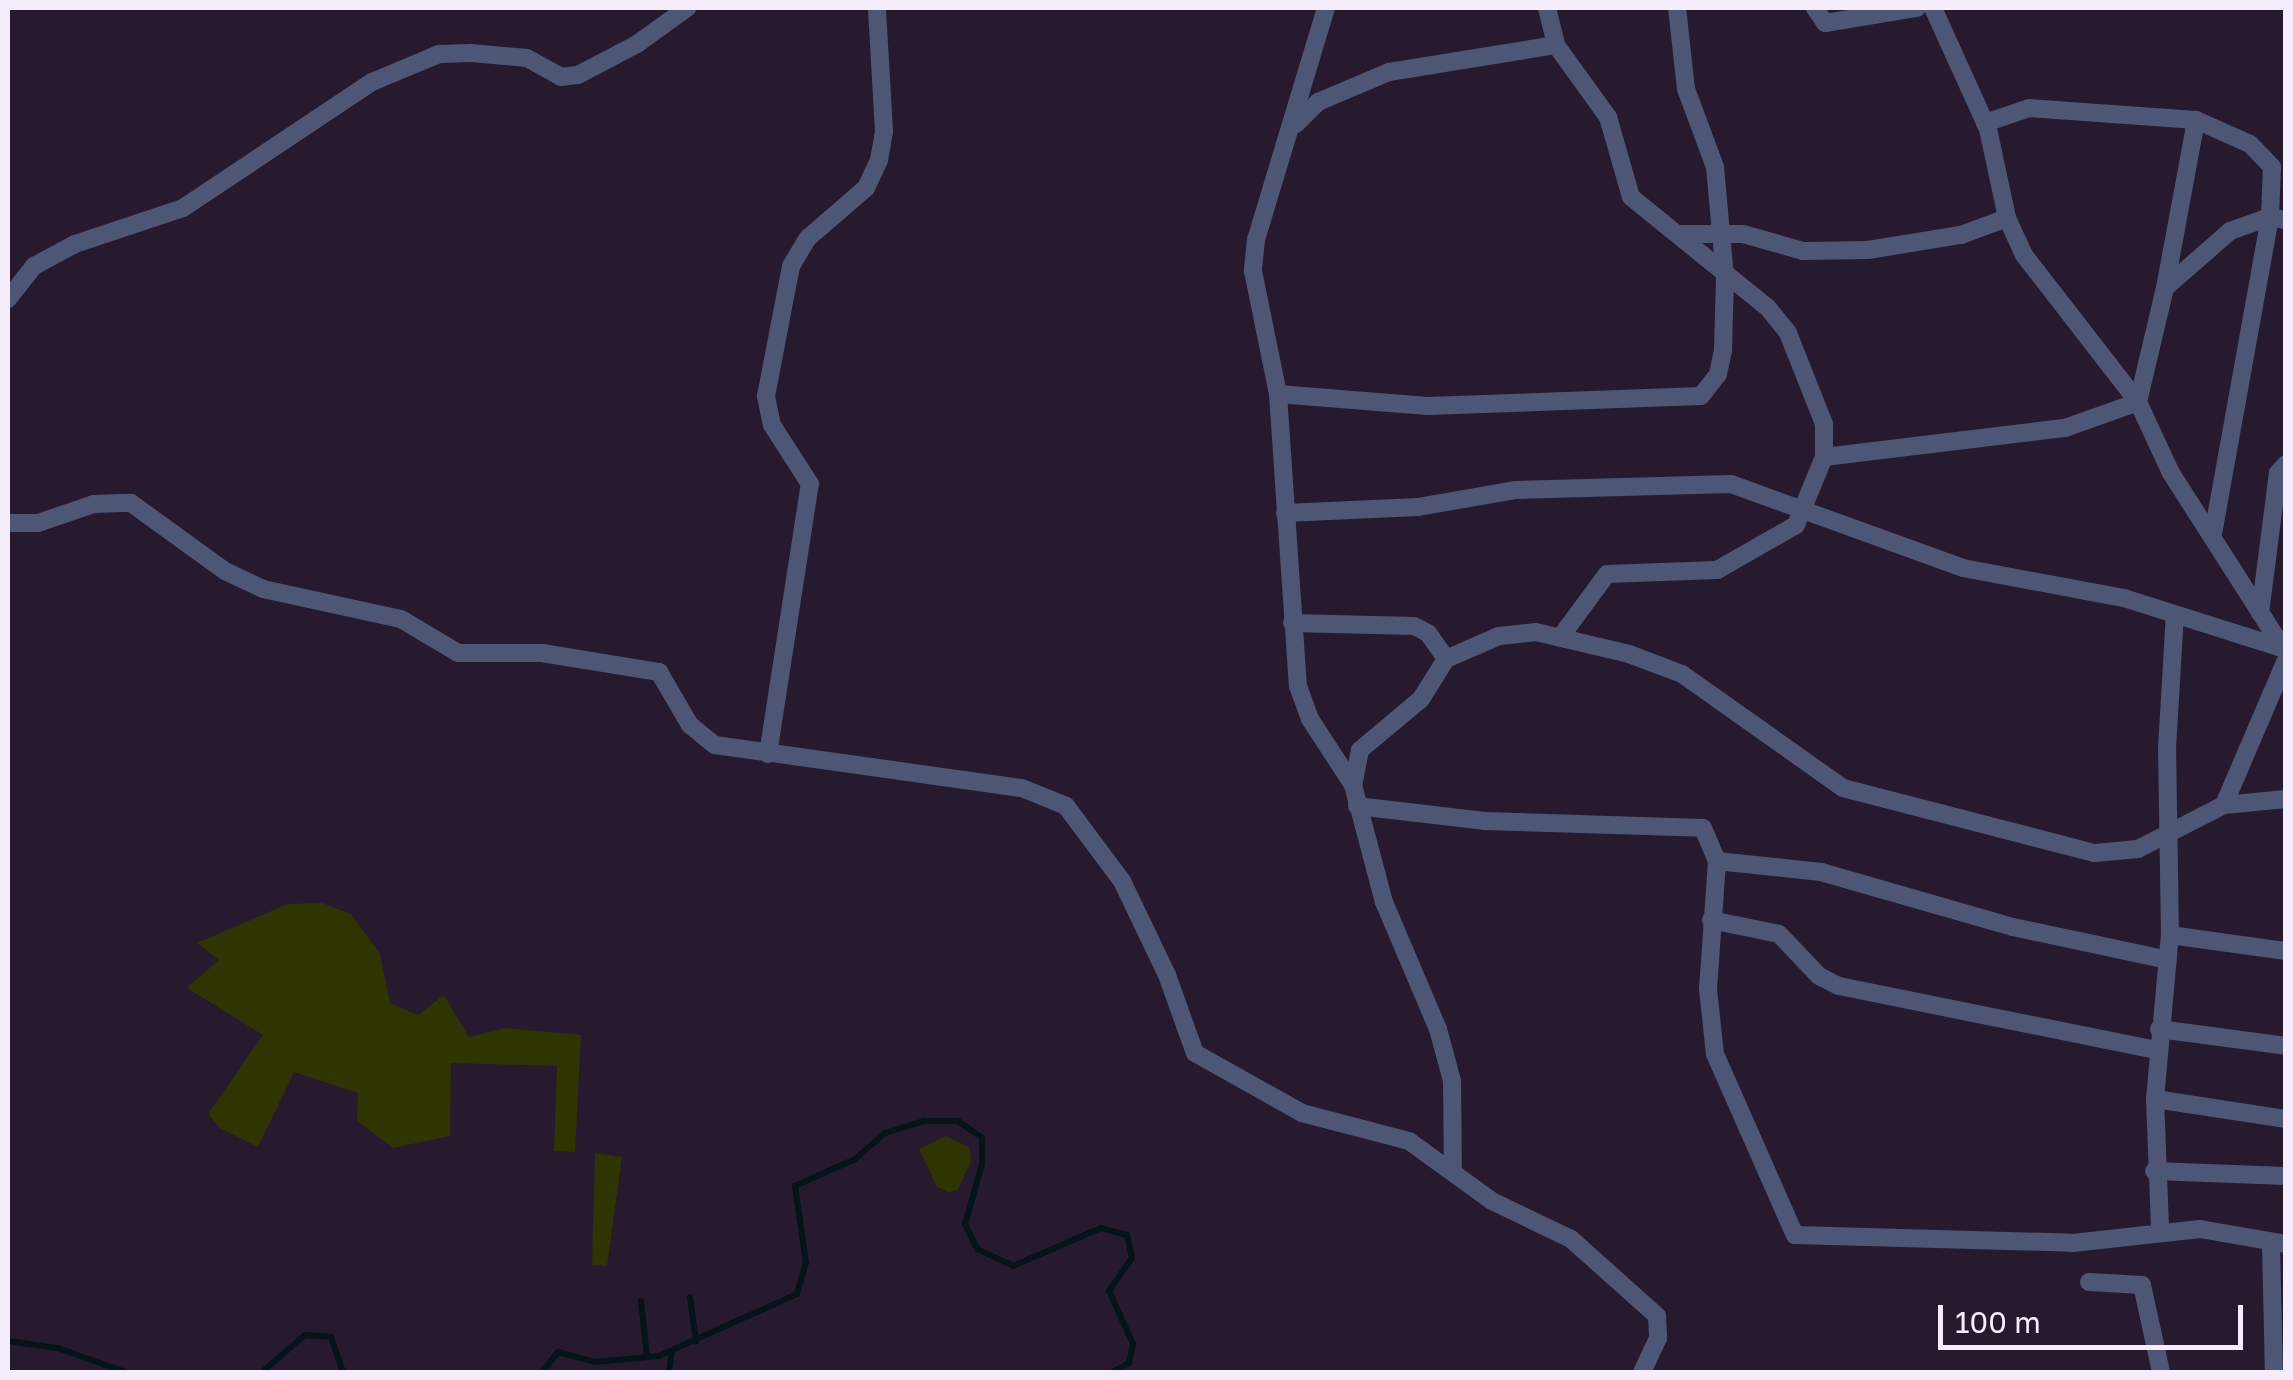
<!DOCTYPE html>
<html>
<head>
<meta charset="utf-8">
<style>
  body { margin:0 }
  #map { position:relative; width:2293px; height:1380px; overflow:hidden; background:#271a2e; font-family:"Golos Text",sans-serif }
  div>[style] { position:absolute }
  .green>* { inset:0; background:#2f3402 }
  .stream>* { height:6px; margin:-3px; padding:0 3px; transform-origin:3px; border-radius:3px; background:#041418 }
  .minor>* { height:18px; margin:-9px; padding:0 9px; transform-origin:9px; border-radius:9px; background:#4e5676 }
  span { translate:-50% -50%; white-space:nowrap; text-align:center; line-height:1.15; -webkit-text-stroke:8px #271a2e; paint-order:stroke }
  .frame { position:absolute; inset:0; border:10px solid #f5edfb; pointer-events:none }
  .scale { position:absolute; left:1938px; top:1305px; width:305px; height:45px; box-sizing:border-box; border:5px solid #f5edfb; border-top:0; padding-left:12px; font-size:30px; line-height:35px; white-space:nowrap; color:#f5edfb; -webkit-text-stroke:8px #271a2e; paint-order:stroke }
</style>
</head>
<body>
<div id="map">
  <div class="green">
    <i style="clip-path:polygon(322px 903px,351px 914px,380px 954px,390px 1003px,418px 1015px,444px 995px,469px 1037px,506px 1028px,581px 1035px,575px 1152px,554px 1151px,557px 1066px,451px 1063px,450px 1136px,393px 1148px,357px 1121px,358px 1093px,294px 1072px,258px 1147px,220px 1128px,208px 1114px,263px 1035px,187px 988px,219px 960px,197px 943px,288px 904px)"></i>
    <i style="clip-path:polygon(946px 1136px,970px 1148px,971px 1162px,958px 1189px,949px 1192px,937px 1187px,919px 1149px)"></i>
    <i style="clip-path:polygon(595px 1153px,622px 1157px,607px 1266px,592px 1265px)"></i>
  </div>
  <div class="stream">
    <i style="left:690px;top:1297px;width:45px;rotate:82.4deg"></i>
    <i style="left:641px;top:1301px;width:56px;rotate:83.9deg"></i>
    <i style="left:8px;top:1341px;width:50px;rotate:8deg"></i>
    <i style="left:58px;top:1348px;width:71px;rotate:19.7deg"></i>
    <i style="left:262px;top:1372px;width:57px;rotate:-40.7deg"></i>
    <i style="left:305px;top:1335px;width:26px;rotate:4deg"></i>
    <i style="left:331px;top:1337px;width:37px;rotate:71deg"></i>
    <i style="left:542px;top:1372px;width:26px;rotate:-51deg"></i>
    <i style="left:558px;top:1352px;width:38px;rotate:15deg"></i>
    <i style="left:595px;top:1362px;width:64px;rotate:-5.4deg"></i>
    <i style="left:659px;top:1356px;width:151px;rotate:-24.2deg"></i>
    <i style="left:797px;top:1294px;width:32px;rotate:-74deg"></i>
    <i style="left:806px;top:1263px;width:78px;rotate:-98.1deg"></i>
    <i style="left:795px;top:1186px;width:66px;rotate:-24.2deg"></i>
    <i style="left:855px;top:1159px;width:40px;rotate:-41deg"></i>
    <i style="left:885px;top:1133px;width:41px;rotate:-17.1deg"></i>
    <i style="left:924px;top:1121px;width:34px"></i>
    <i style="left:958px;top:1121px;width:29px;rotate:35deg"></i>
    <i style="left:982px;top:1138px;width:26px;rotate:90deg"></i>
    <i style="left:982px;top:1164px;width:62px;rotate:105.8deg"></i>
    <i style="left:965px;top:1224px;width:28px;rotate:64deg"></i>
    <i style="left:977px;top:1249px;width:40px;rotate:25deg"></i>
    <i style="left:1013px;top:1266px;width:96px;rotate:-23.4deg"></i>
    <i style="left:1101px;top:1228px;width:27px;rotate:15deg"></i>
    <i style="left:1127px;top:1235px;width:24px;rotate:78deg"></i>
    <i style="left:1132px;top:1258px;width:40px;rotate:124.9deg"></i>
    <i style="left:1109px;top:1291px;width:58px;rotate:65.6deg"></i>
    <i style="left:1133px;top:1344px;width:19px;rotate:102deg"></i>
    <i style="left:1129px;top:1363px;width:18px;rotate:151deg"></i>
    <i style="left:669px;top:1372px;width:21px;rotate:-82deg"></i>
  </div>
  <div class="minor">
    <i style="left:1326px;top:8px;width:242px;rotate:106.8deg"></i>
    <i style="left:1256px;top:240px;width:31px;rotate:96deg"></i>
    <i style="left:1253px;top:271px;width:126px;rotate:78.5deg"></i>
    <i style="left:1278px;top:394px;width:293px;rotate:86.1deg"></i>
    <i style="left:1298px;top:686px;width:35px;rotate:70deg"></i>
    <i style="left:1310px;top:719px;width:79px;rotate:56.9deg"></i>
    <i style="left:1547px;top:8px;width:38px;rotate:76deg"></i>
    <i style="left:1556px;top:45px;width:89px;rotate:54.2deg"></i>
    <i style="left:1608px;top:117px;width:83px;rotate:74deg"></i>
    <i style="left:1631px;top:197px;width:176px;rotate:39deg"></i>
    <i style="left:1768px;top:308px;width:32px;rotate:51deg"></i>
    <i style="left:1788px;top:333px;width:98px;rotate:68.4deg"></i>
    <i style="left:1824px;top:424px;width:33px;rotate:90deg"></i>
    <i style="left:1824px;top:457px;width:74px;rotate:112.4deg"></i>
    <i style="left:1796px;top:525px;width:91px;rotate:150.3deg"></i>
    <i style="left:1717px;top:570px;width:110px;rotate:177.9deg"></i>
    <i style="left:1607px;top:574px;width:76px;rotate:126.4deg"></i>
    <i style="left:1815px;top:8px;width:18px;rotate:56deg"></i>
    <i style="left:1825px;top:23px;width:93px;rotate:-9.3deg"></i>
    <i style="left:1933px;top:8px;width:133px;rotate:65.6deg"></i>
    <i style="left:1988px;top:129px;width:91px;rotate:77.9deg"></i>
    <i style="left:2007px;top:218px;width:41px;rotate:65.3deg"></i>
    <i style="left:2024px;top:255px;width:186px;rotate:52.2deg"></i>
    <i style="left:2138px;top:402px;width:78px;rotate:65.1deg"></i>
    <i style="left:2171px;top:473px;width:210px;rotate:57.4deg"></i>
    <i style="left:1985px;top:123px;width:46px;rotate:-18.8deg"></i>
    <i style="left:2029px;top:108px;width:167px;rotate:4.1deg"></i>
    <i style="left:2196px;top:120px;width:59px;rotate:24deg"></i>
    <i style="left:2250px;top:144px;width:32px;rotate:46deg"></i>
    <i style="left:2272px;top:167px;width:50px;rotate:92.3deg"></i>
    <i style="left:2270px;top:217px;width:321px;rotate:100.2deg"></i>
    <i style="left:1296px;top:124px;width:31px;rotate:-45deg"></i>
    <i style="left:1318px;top:102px;width:77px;rotate:-22.9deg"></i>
    <i style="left:1389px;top:72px;width:169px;rotate:-9.2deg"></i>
    <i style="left:1679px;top:234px;width:64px"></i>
    <i style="left:1743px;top:234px;width:62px;rotate:15.8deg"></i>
    <i style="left:1803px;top:251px;width:65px;rotate:-0.9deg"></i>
    <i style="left:1868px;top:250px;width:94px;rotate:-9.2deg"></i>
    <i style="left:1961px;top:235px;width:49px;rotate:-20.3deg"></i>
    <i style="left:2165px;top:288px;width:171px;rotate:-79.5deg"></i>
    <i style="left:8px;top:299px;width:42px;rotate:-51.8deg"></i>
    <i style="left:34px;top:266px;width:47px;rotate:-28.2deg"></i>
    <i style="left:75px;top:244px;width:114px;rotate:-18.4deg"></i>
    <i style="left:183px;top:208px;width:227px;rotate:-33.7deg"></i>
    <i style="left:372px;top:82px;width:73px;rotate:-22.7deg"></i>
    <i style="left:439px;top:54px;width:32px;rotate:-2deg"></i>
    <i style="left:471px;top:53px;width:56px;rotate:5.1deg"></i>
    <i style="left:527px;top:58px;width:39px;rotate:29deg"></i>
    <i style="left:561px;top:77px;width:17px;rotate:-7deg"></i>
    <i style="left:578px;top:75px;width:67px;rotate:-27.7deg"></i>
    <i style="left:637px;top:44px;width:62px;rotate:-35.8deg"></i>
    <i style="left:1278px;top:394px;width:150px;rotate:4.6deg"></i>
    <i style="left:1428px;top:406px;width:273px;rotate:-2.1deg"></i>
    <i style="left:1701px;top:396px;width:28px;rotate:-52deg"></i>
    <i style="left:1718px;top:374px;width:25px;rotate:-78deg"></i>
    <i style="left:1723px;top:350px;width:73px;rotate:-88.4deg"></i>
    <i style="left:1725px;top:277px;width:110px;rotate:-95.2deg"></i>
    <i style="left:1715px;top:167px;width:83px;rotate:-110.4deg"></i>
    <i style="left:1686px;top:89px;width:81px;rotate:-96.3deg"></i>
    <i style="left:1824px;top:457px;width:243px;rotate:-6.9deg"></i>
    <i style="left:2065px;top:428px;width:77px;rotate:-19.6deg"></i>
    <i style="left:2138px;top:402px;width:117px;rotate:-76.7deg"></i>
    <i style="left:2165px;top:288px;width:86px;rotate:-41.2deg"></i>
    <i style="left:2230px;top:231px;width:42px;rotate:-19.3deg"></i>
    <i style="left:2270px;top:217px;width:16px;rotate:11deg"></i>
    <i style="left:1285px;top:513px;width:133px;rotate:-2.6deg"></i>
    <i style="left:1418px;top:507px;width:98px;rotate:-9.9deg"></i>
    <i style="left:1515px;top:490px;width:216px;rotate:-1.6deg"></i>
    <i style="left:1731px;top:484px;width:247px;rotate:19.9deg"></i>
    <i style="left:1963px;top:568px;width:164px;rotate:10.6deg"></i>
    <i style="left:2124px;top:598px;width:166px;rotate:17.6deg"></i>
    <i style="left:8px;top:523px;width:30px"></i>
    <i style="left:38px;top:523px;width:59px;rotate:-18.7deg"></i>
    <i style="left:94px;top:504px;width:37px;rotate:-2deg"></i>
    <i style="left:131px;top:503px;width:116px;rotate:35.9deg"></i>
    <i style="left:225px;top:571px;width:42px;rotate:25.3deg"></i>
    <i style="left:263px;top:589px;width:141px;rotate:12.3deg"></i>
    <i style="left:401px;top:619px;width:66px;rotate:30.8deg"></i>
    <i style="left:458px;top:653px;width:84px"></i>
    <i style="left:542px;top:653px;width:119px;rotate:9.2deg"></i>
    <i style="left:659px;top:672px;width:61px;rotate:59.7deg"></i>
    <i style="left:690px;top:725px;width:32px;rotate:39deg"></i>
    <i style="left:715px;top:745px;width:310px;rotate:8deg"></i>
    <i style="left:1022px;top:788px;width:48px;rotate:22.2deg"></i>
    <i style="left:1066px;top:806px;width:94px;rotate:53.3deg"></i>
    <i style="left:1122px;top:881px;width:104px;rotate:64.4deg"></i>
    <i style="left:1167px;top:975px;width:83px;rotate:70.3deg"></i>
    <i style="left:1195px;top:1053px;width:123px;rotate:29.3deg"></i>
    <i style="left:1302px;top:1113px;width:111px;rotate:14.7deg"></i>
    <i style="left:1409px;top:1141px;width:102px;rotate:35.9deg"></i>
    <i style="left:1492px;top:1201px;width:88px;rotate:25.7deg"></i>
    <i style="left:1571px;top:1239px;width:115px;rotate:41.8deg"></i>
    <i style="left:1657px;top:1316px;width:22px;rotate:87deg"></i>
    <i style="left:1658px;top:1338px;width:38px;rotate:115deg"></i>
    <i style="left:2260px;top:613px;width:141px;rotate:-82.7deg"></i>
    <i style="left:2278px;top:473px;width:12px;rotate:-48deg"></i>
    <i style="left:1292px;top:623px;width:122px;rotate:1.4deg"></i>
    <i style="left:1414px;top:626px;width:16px;rotate:27deg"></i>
    <i style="left:1428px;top:633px;width:32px;rotate:55deg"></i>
    <i style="left:1446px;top:659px;width:47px;rotate:122deg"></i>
    <i style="left:1421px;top:699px;width:80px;rotate:140.1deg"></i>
    <i style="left:1360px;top:750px;width:36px;rotate:101deg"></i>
    <i style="left:1353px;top:785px;width:121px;rotate:75.2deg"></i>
    <i style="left:1384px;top:902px;width:138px;rotate:67deg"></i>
    <i style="left:1438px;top:1029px;width:54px;rotate:74.9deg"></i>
    <i style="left:1452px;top:1081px;width:89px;rotate:89.4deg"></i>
    <i style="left:1446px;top:659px;width:58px;rotate:-23.5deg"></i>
    <i style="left:1499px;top:636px;width:37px;rotate:-6deg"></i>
    <i style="left:1536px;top:632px;width:96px;rotate:13.3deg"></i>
    <i style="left:1629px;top:654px;width:57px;rotate:20.7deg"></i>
    <i style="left:1682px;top:674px;width:197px;rotate:35.3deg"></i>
    <i style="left:1843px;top:788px;width:260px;rotate:14.5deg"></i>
    <i style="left:2095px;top:853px;width:43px;rotate:-5.3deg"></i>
    <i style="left:2138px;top:849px;width:97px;rotate:-27.1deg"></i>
    <i style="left:2286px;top:660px;width:158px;rotate:113.2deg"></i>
    <i style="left:2224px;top:805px;width:62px;rotate:-5.5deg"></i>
    <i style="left:768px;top:754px;width:273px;rotate:-81.2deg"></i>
    <i style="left:810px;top:484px;width:70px;rotate:-122.8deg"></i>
    <i style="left:772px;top:425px;width:30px;rotate:-102deg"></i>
    <i style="left:766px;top:396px;width:132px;rotate:-79.1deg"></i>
    <i style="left:791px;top:266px;width:33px;rotate:-59deg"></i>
    <i style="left:808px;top:238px;width:77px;rotate:-40.8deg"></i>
    <i style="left:866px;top:188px;width:31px;rotate:-65deg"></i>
    <i style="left:879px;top:160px;width:29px;rotate:-80deg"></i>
    <i style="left:884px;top:131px;width:123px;rotate:-93.3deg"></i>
    <i style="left:1357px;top:806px;width:128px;rotate:6.7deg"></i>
    <i style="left:1484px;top:821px;width:219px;rotate:1.8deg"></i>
    <i style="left:1703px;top:828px;width:36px;rotate:67deg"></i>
    <i style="left:1717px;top:861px;width:128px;rotate:94deg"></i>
    <i style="left:1708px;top:989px;width:65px;rotate:83.9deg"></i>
    <i style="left:1715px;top:1054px;width:198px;rotate:66.2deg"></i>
    <i style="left:1795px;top:1235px;width:278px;rotate:1.6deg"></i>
    <i style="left:2073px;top:1243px;width:128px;rotate:-6.3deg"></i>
    <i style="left:2200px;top:1229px;width:87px;rotate:9.9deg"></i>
    <i style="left:1717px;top:861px;width:105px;rotate:6deg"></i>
    <i style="left:1821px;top:872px;width:200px;rotate:16deg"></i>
    <i style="left:2013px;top:927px;width:158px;rotate:12deg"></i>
    <i style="left:1711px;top:920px;width:69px;rotate:11.6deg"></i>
    <i style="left:1779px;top:934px;width:58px;rotate:46.4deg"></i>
    <i style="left:1819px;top:976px;width:22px;rotate:27deg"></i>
    <i style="left:1839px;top:986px;width:323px;rotate:11.4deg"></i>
    <i style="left:2170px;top:935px;width:117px;rotate:7.9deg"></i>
    <i style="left:2159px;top:1029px;width:128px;rotate:7.6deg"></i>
    <i style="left:2155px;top:1099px;width:133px;rotate:8.7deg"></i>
    <i style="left:2154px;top:1171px;width:132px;rotate:2.2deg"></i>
    <i style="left:2160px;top:1228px;width:129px;rotate:-92.2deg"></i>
    <i style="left:2155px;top:1099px;width:165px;rotate:-84.8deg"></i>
    <i style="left:2170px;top:935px;width:187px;rotate:-90.9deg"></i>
    <i style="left:2167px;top:748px;width:133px;rotate:-86.6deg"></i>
    <i style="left:2271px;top:1244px;width:128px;rotate:88.7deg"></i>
    <i style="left:2089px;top:1282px;width:53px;rotate:3.2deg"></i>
    <i style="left:2142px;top:1285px;width:89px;rotate:77.7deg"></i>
  </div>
  <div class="frame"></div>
  <div class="scale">100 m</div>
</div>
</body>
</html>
